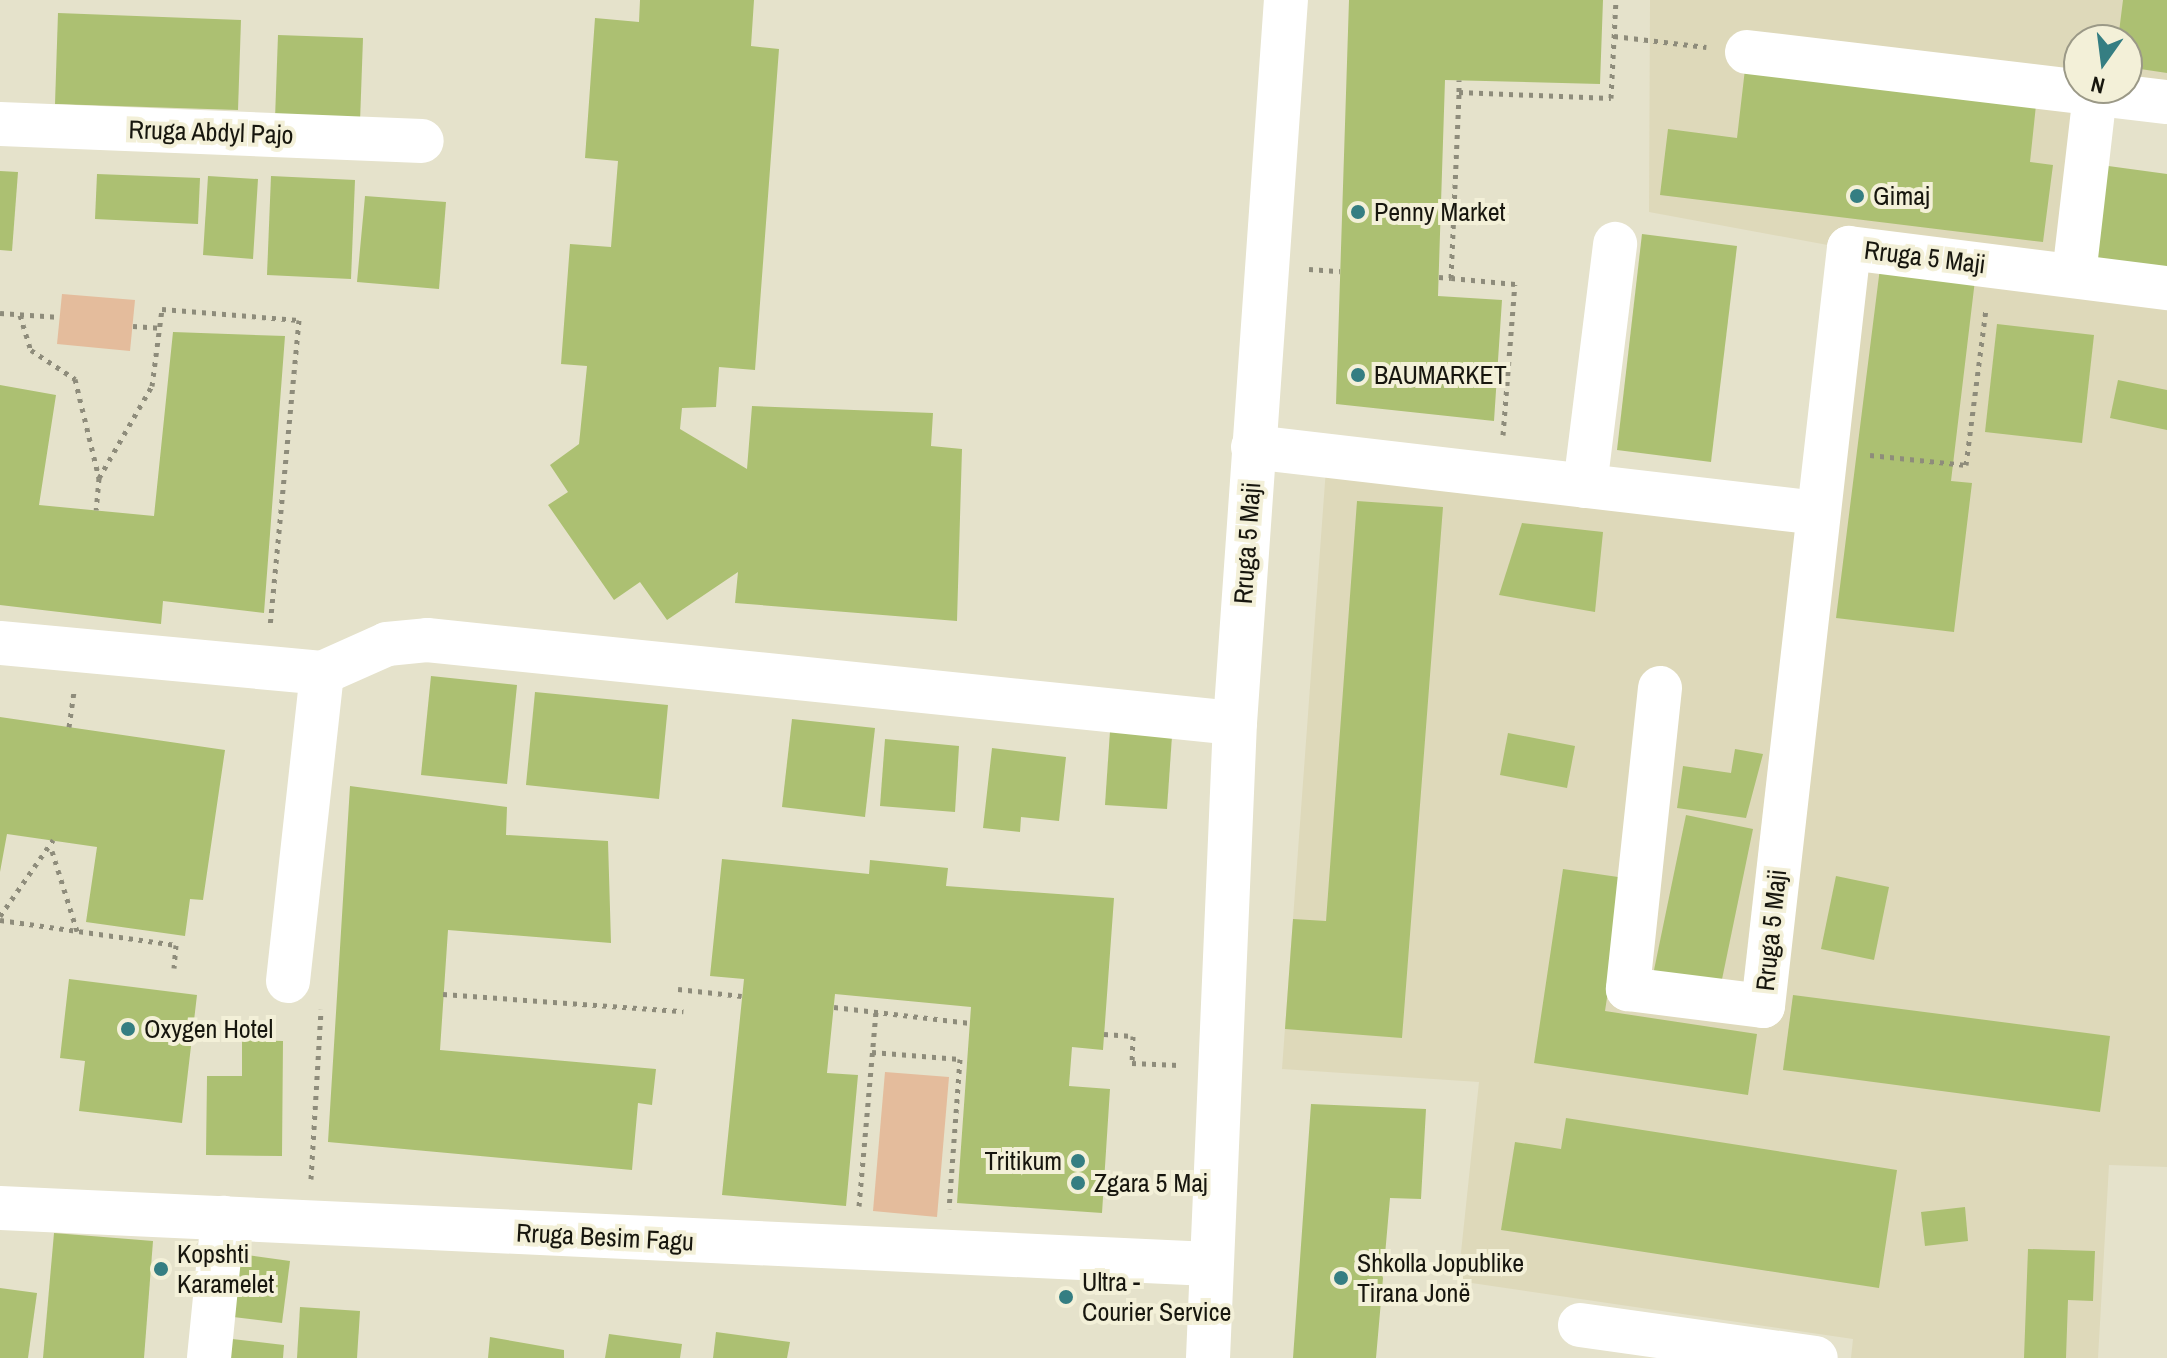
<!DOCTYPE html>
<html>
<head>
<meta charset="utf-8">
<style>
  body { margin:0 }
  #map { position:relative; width:2167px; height:1358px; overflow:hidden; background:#e5e2cb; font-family:"Archivo Narrow",sans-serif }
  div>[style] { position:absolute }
  .built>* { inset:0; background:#ded9ba }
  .green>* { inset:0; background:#e4bc9c }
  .building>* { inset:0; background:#acc072 }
  .path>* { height:5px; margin-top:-2.5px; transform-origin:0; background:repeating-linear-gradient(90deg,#8e8c7b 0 4px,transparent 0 10px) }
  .minor>* { height:44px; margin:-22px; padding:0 22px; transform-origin:22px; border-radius:22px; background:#fff }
  .major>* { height:44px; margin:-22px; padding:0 22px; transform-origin:22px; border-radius:22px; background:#fff }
  .dots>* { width:22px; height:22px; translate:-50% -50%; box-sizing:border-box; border:4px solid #f3f0d8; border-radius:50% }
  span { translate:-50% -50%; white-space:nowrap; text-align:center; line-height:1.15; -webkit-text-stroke:8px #f3f0d8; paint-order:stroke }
  .street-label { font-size:26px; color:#17160e }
  .poi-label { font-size:26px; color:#17160e }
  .left { translate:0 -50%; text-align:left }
  .right { translate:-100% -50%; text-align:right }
  .north { position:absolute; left:2063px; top:24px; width:80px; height:80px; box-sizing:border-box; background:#f3f0d8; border:2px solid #9b9987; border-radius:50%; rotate:194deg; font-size:22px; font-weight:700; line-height:32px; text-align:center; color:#17160e }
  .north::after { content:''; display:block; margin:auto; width:28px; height:36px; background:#357e82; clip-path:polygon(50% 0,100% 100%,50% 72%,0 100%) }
</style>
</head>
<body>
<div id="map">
  <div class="built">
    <i style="clip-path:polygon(evenodd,1650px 0,2167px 0,2167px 102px,2096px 94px,2074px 275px,2167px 288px,2167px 1167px,2109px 1165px,2098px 1358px,1851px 1358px,1853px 1339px,1458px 1281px,1479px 1082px,1282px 1069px,1327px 455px,1817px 513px,1849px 249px,1649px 212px,1650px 0,2079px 40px,2127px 40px,2127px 88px,2079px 88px,2079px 40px)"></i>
  </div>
  <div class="green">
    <i style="clip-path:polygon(62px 294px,135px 300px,130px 351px,57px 344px)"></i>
    <i style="clip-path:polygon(885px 1072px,949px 1077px,937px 1217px,873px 1211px)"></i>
  </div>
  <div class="building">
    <i style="clip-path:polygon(640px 0,754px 0,751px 46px,779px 49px,755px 370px,719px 367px,716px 407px,682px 408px,680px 429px,747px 469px,752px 406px,933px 413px,931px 446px,962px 449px,957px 621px,735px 603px,738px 572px,667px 620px,640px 582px,614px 600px,548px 505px,568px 492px,550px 465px,579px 444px,587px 366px,561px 364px,570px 244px,611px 247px,618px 161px,585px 158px,595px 18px,639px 22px)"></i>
    <i style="clip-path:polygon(1349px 0,1603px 0,1600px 84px,1445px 80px,1438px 296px,1502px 300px,1494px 421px,1336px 404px)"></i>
    <i style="clip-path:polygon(2123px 0,2167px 0,2167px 73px,2127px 67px,2127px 40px,2118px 40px)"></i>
    <i style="clip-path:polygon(58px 13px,241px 20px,238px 110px,55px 104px)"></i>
    <i style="clip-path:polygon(278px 35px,363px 38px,360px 122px,275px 119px)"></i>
    <i style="clip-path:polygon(1745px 69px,2036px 105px,2030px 162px,2053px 165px,2043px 242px,1660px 195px,1668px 129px,1737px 138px)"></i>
    <i style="clip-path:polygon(2101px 165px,2167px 174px,2167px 273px,2087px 262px)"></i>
    <i style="clip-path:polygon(0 171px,18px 172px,12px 251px,0 250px)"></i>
    <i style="clip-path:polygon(97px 174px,200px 178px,198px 224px,95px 219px)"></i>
    <i style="clip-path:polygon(208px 176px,258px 179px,253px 259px,203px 255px)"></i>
    <i style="clip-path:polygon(271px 176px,355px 180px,351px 279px,267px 275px)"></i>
    <i style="clip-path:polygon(365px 196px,446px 202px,439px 289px,357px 282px)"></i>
    <i style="clip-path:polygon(1642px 234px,1737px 246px,1711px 462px,1617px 450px)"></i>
    <i style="clip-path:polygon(1880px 268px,1975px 280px,1951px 481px,1972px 483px,1954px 632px,1836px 618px)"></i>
    <i style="clip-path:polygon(1997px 324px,2094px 335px,2082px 443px,1985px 432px)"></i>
    <i style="clip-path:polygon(173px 332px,285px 336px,264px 613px,163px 601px,161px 624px,0 605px,0 385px,56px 395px,39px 505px,154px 516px)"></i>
    <i style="clip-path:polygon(2118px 380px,2167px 390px,2167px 430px,2110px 418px)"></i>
    <i style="clip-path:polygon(1357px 501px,1443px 507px,1402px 1038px,1285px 1029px,1293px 919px,1326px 921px)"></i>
    <i style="clip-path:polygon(1522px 523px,1603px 532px,1595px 612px,1499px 595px)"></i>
    <i style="clip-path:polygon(431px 676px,517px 685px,507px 784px,421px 775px)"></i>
    <i style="clip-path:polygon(535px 692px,668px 705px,659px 799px,526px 785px)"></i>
    <i style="clip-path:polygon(0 717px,225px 750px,203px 900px,190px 899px,185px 936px,86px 922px,97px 847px,7px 834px,0 872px)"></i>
    <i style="clip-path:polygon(792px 719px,875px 728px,865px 817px,782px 807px)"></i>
    <i style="clip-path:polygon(1110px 731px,1172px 736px,1167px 809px,1105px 805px)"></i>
    <i style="clip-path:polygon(1508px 733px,1575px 746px,1567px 788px,1500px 775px)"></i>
    <i style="clip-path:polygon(885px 739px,959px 746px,955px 812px,880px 806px)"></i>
    <i style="clip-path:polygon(992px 748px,1066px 757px,1059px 821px,1021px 817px,1020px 832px,983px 828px)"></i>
    <i style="clip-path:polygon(1735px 749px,1763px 754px,1746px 818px,1677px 808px,1683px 766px,1731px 773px)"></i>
    <i style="clip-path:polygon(350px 786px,507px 807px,506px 835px,608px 841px,611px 943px,448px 930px,440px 1050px,656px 1069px,652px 1105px,638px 1103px,632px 1170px,328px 1142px)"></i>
    <i style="clip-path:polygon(1686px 815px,1753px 829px,1720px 989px,1653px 975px)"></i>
    <i style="clip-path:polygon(722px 859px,869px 874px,870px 860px,948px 868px,946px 886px,1114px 898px,1103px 1050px,1072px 1047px,1069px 1086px,1110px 1089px,1102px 1213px,957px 1203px,971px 1007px,835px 994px,827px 1073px,858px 1075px,846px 1206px,722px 1195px,744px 979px,710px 976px)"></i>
    <i style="clip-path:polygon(1563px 869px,1625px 878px,1605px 1011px,1757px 1034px,1748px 1095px,1534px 1063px)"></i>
    <i style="clip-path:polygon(1836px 876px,1889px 887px,1874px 960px,1821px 949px)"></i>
    <i style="clip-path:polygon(69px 979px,197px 995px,182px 1123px,79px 1111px,85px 1061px,60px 1058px)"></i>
    <i style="clip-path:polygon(1793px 995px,2110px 1036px,2100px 1112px,1783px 1070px)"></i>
    <i style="clip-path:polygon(242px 1040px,283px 1041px,282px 1156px,206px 1155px,207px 1076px,242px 1076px)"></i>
    <i style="clip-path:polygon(1311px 1104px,1426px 1109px,1421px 1199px,1390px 1198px,1376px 1358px,1293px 1358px)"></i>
    <i style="clip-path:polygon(1566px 1118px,1897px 1170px,1879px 1288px,1501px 1230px,1515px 1142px,1561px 1149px)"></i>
    <i style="clip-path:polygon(1965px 1207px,1968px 1241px,1925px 1246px,1921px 1212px)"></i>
    <i style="clip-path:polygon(54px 1233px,153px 1241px,144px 1358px,43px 1358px)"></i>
    <i style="clip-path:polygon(2028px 1249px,2095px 1251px,2093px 1301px,2068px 1300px,2066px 1358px,2024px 1358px)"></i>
    <i style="clip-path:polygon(233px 1253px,290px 1261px,282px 1323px,225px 1316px)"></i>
    <i style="clip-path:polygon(0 1288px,37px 1293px,28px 1358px,0 1358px)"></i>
    <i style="clip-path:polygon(300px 1307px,360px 1311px,357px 1358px,297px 1358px)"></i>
    <i style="clip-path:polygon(716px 1332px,790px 1342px,787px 1358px,713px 1358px)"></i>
    <i style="clip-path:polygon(609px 1334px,682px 1344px,680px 1358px,605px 1358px)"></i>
    <i style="clip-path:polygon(215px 1337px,284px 1345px,283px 1358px,212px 1358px)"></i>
    <i style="clip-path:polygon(490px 1337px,564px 1350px,564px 1358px,488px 1358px)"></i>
  </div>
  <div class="path">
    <i style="left:1614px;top:36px;width:93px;rotate:6.8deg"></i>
    <i style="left:1459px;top:92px;width:12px;rotate:-90deg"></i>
    <i style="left:1309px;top:269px;width:31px;rotate:4deg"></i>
    <i style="left:1439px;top:277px;width:12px;rotate:5deg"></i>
    <i style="left:0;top:313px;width:60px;rotate:3.8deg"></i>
    <i style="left:20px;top:315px;width:37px;rotate:73deg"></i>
    <i style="left:31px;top:350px;width:53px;rotate:33.4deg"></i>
    <i style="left:75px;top:379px;width:102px;rotate:76.4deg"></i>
    <i style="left:99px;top:478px;width:32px;rotate:95deg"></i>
    <i style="left:133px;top:326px;width:26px;rotate:4deg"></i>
    <i style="left:1503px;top:435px;width:151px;rotate:-85.5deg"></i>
    <i style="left:1515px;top:284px;width:64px;rotate:-174.6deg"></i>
    <i style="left:1451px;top:278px;width:186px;rotate:-87.5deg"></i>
    <i style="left:1459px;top:92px;width:152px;rotate:2.3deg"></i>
    <i style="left:1611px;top:98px;width:98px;rotate:-87.1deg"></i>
    <i style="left:1870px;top:455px;width:97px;rotate:5.9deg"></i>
    <i style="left:1966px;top:465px;width:157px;rotate:-82.7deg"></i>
    <i style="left:99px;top:478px;width:106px;rotate:-60.1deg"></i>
    <i style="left:152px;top:386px;width:78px;rotate:-82.6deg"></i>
    <i style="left:162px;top:309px;width:137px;rotate:4.6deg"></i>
    <i style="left:299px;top:320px;width:307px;rotate:95.4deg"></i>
    <i style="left:69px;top:727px;width:36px;rotate:-82deg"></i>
    <i style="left:52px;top:851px;width:84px;rotate:72.6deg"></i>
    <i style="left:0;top:916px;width:93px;rotate:-55.1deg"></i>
    <i style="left:0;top:920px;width:178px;rotate:8.1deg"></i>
    <i style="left:176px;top:945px;width:23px;rotate:95deg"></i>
    <i style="left:678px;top:989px;width:64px;rotate:6.2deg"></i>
    <i style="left:443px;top:994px;width:241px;rotate:4.1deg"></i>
    <i style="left:834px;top:1007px;width:137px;rotate:6.7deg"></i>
    <i style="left:1104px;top:1034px;width:29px;rotate:4deg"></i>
    <i style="left:1133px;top:1036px;width:27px;rotate:92deg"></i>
    <i style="left:1132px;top:1063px;width:47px;rotate:2.4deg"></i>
    <i style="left:872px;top:1052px;width:88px;rotate:4.5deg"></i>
    <i style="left:960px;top:1059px;width:150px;rotate:94.2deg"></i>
    <i style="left:311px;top:1179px;width:170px;rotate:-86.6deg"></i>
    <i style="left:859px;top:1206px;width:195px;rotate:-85deg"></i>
  </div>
  <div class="minor">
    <i style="left:1747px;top:52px;width:423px;rotate:6.8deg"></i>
    <i style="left:0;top:124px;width:422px;rotate:2.3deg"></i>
    <i style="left:2074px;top:275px;width:182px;rotate:-83.4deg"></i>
    <i style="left:1253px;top:447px;width:569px;rotate:6.66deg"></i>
    <i style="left:1585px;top:486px;width:244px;rotate:-82.9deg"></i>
    <i style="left:0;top:643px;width:323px;rotate:5.3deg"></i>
    <i style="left:322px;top:673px;width:71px;rotate:-24deg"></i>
    <i style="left:387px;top:644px;width:40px;rotate:-5.7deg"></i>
    <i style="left:427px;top:640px;width:812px;rotate:5.87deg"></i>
    <i style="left:1660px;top:688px;width:303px;rotate:96.1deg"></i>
    <i style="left:1628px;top:989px;width:136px;rotate:7.2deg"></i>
    <i style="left:1763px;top:1006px;width:763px;rotate:-83.53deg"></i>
    <i style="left:1849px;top:248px;width:321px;rotate:7.2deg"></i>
    <i style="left:288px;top:981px;width:310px;rotate:-83.7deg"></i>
    <i style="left:0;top:1208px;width:1211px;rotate:2.65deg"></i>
    <i style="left:1580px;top:1325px;width:238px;rotate:8deg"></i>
    <i style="left:209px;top:1358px;width:141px;rotate:-84.3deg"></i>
  </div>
  <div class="major">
    <i style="left:1208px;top:1358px;width:636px;rotate:-87.57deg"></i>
    <i style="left:1235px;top:723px;width:725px;rotate:-85.97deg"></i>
  </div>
  <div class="dots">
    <i style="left:1857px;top:196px;background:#357e82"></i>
    <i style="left:1358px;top:212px;background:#357e82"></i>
    <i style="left:1358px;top:375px;background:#357e82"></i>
    <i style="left:128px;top:1029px;background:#357e82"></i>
    <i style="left:1078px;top:1161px;background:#357e82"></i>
    <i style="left:1078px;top:1183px;background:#357e82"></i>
    <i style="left:161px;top:1269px;background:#357e82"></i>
    <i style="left:1341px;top:1278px;background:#357e82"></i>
    <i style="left:1066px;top:1297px;background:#357e82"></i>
  </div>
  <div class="street-label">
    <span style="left:211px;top:132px;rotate:2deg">Rruga Abdyl Pajo</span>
    <span style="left:1925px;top:257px;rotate:7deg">Rruga 5 Maji</span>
    <span style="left:1247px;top:543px;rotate:-86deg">Rruga 5 Maji</span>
    <span style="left:1771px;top:930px;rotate:-84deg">Rruga 5 Maji</span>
    <span style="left:605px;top:1237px;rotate:3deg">Rruga Besim Fagu</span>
  </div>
  <div class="poi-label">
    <span class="left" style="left:1873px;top:196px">Gimaj</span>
    <span class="left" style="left:1374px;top:212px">Penny Market</span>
    <span class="left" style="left:1374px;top:375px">BAUMARKET</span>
    <span class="left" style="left:144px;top:1029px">Oxygen Hotel</span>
    <span class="right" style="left:1062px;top:1161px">Tritikum</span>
    <span class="left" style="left:1094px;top:1183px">Zgara 5 Maj</span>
    <span class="left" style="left:177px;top:1269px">Kopshti<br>Karamelet</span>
    <span class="left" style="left:1357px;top:1278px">Shkolla Jopublike<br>Tirana Jonë</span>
    <span class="left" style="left:1082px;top:1297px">Ultra -<br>Courier Service</span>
  </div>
  <div class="north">N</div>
</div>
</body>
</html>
